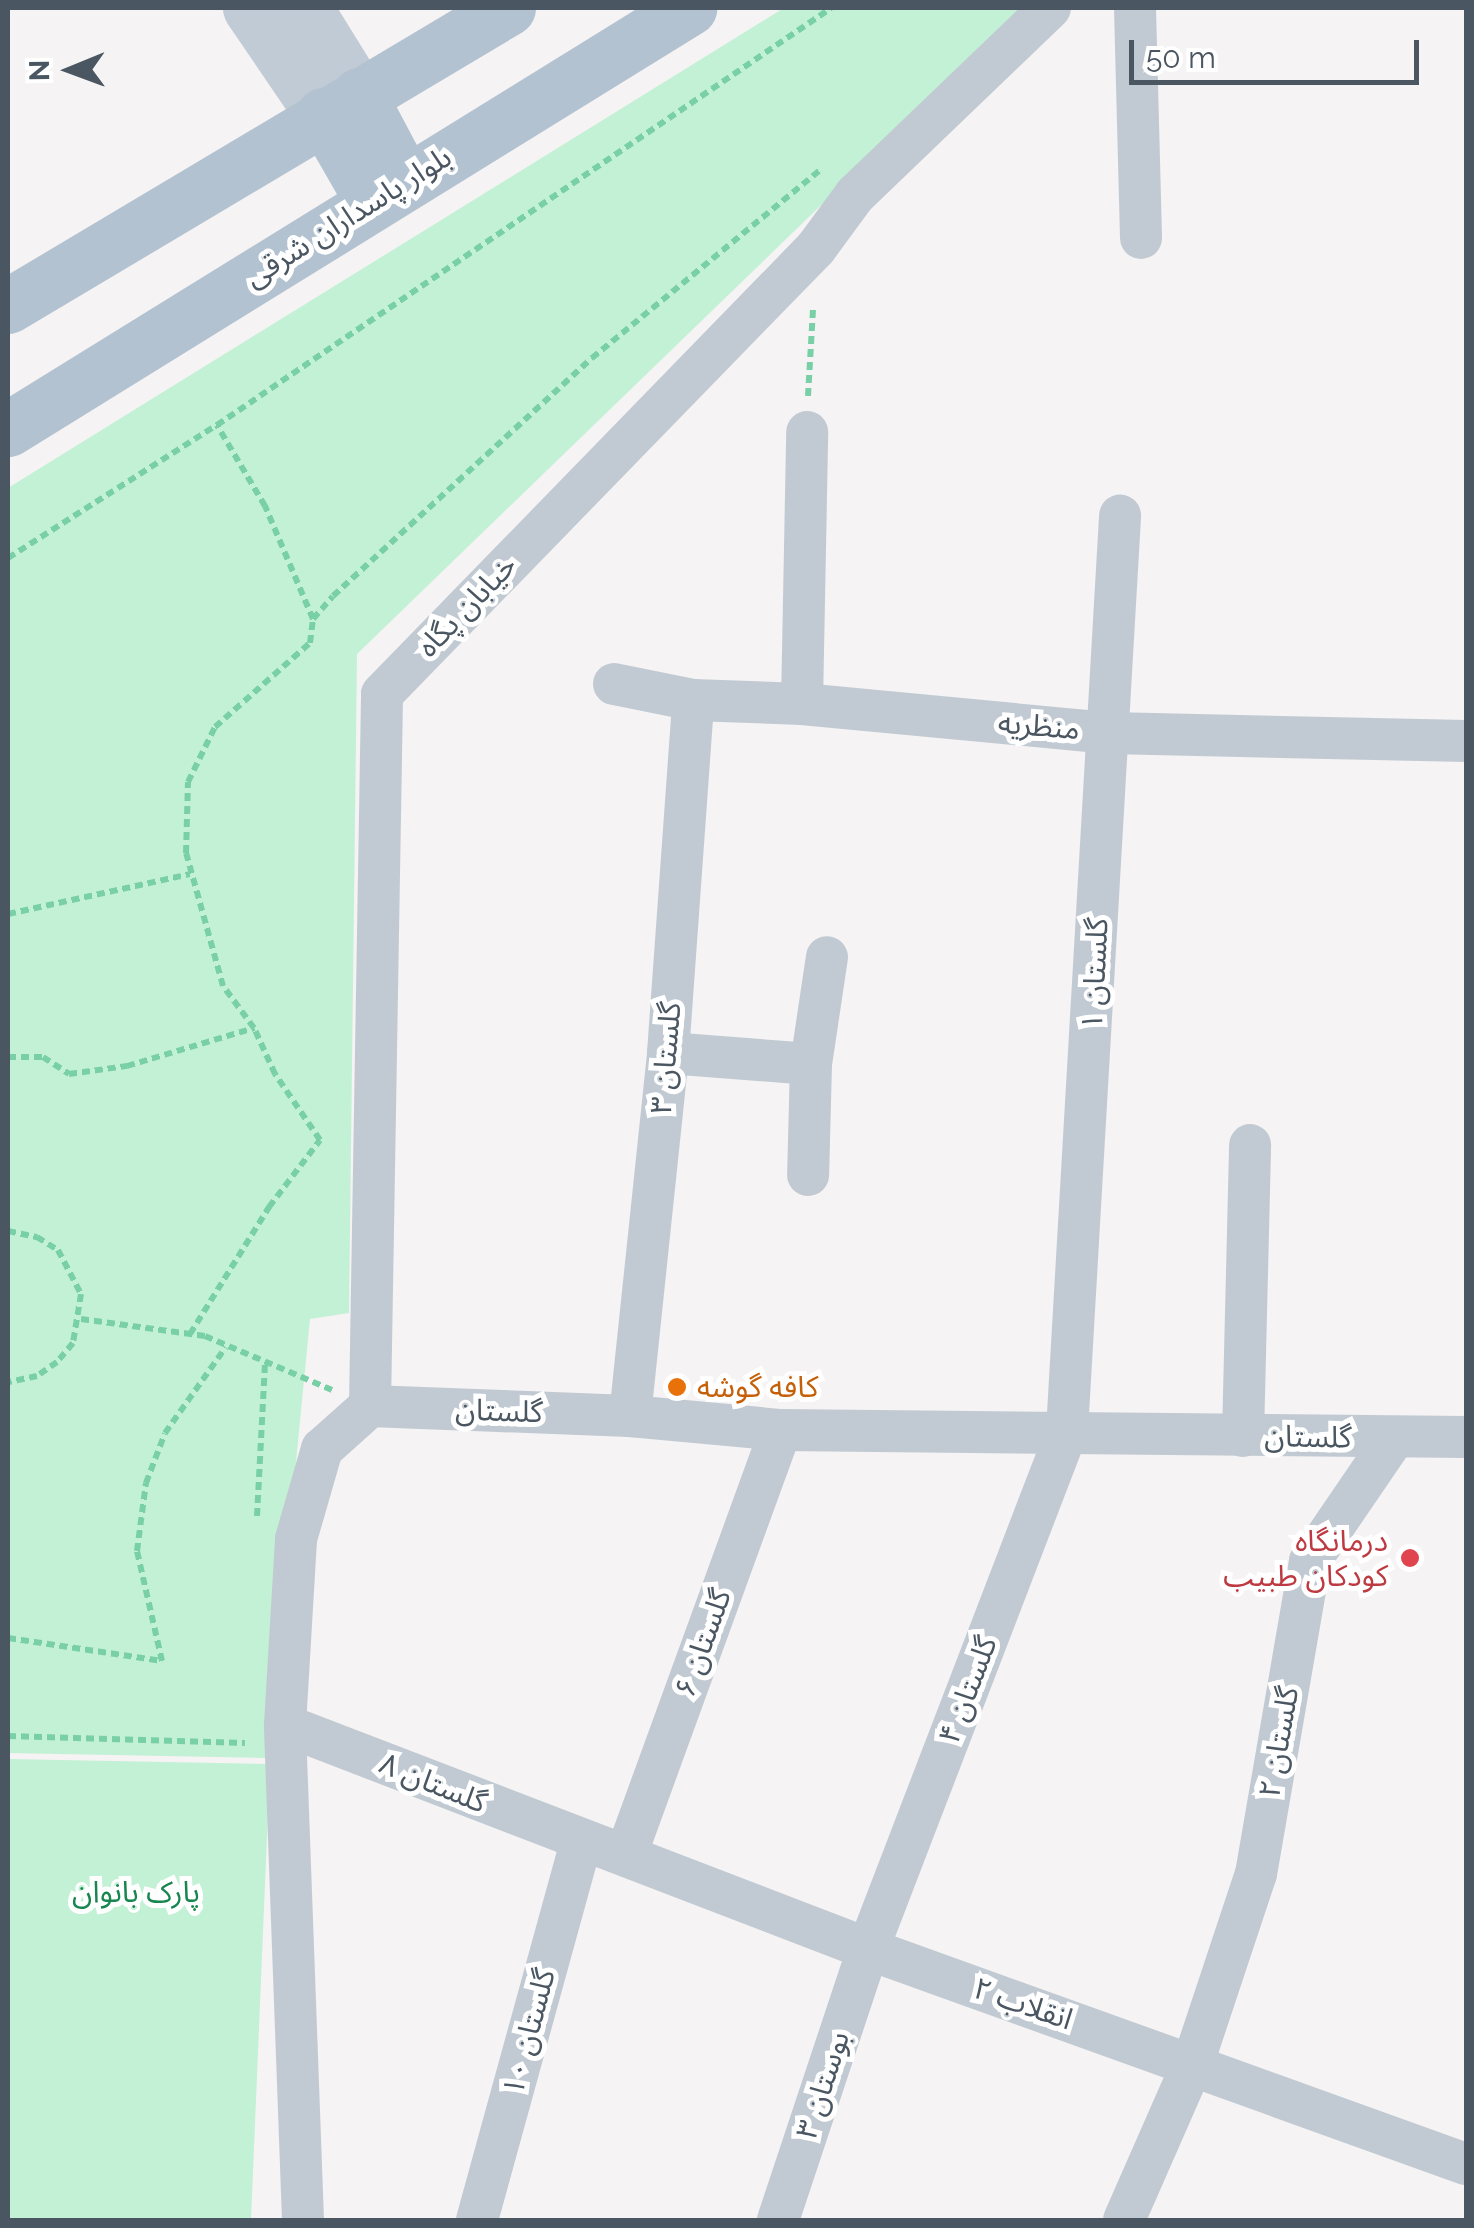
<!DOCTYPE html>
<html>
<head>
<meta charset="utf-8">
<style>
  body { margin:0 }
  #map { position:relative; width:1474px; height:2228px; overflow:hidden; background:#f5f3f3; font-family:Raleway,"Noto Sans Arabic",sans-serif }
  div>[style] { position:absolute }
  .green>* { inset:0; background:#c3f1d5 }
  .path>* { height:6px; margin-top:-3px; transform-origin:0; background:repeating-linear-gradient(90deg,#7ad0a6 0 8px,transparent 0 13px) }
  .minor>* { height:42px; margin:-21px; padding:0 21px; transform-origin:21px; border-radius:21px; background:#c1cad2 }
  .secondary>* { height:55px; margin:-27.5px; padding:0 27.5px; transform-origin:27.5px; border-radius:27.5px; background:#c1cbd6 }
  .primary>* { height:55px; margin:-27.5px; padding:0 27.5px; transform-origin:27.5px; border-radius:27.5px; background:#b3c2d1 }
  .dots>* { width:28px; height:28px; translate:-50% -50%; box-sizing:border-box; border:5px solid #fff; border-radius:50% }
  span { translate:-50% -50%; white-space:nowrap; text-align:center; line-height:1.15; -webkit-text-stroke:10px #fff; paint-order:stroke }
  .street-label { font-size:30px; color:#4a5661 }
  .food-label { font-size:30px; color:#c56008 }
  .left { translate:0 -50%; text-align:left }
  .health-label { font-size:30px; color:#be3a42 }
  .right { translate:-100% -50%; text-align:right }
  .park-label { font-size:30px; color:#17864f }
  .frame { position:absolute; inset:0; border:10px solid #4a5661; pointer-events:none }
  .north { position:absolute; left:20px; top:20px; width:100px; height:100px; -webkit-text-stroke:8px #fff; paint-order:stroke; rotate:269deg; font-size:28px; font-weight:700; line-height:40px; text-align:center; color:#4a5661 }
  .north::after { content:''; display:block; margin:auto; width:35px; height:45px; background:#4a5661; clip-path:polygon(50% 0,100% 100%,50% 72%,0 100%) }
  .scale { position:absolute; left:1129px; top:40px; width:290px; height:45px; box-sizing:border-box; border:5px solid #4a5661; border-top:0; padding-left:12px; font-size:30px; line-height:35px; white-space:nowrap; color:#4a5661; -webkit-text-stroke:8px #fff; paint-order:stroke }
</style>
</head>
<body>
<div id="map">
  <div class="green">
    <i style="clip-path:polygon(784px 8px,1025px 8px,357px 654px,349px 1313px,310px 1319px,267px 1758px,8px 1753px,8px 488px)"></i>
    <i style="clip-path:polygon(8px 1759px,270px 1764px,251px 2220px,8px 2220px)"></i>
  </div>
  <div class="path">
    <i style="left:808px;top:396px;width:88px;rotate:-86.7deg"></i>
    <i style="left:8px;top:558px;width:248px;rotate:-32.5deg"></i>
    <i style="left:313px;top:619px;width:123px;rotate:-113deg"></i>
    <i style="left:265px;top:506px;width:94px;rotate:-120.7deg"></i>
    <i style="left:217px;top:425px;width:742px;rotate:-34.18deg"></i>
    <i style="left:8px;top:914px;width:186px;rotate:-12.4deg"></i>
    <i style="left:8px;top:1057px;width:35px"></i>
    <i style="left:43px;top:1057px;width:31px;rotate:33deg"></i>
    <i style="left:69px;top:1074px;width:59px;rotate:-7.9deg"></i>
    <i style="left:127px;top:1066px;width:133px;rotate:-16.7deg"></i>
    <i style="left:254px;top:1028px;width:52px;rotate:-126.4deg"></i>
    <i style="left:223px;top:986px;width:138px;rotate:-105.5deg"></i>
    <i style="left:186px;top:853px;width:71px;rotate:-88.4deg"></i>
    <i style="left:188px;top:782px;width:61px;rotate:-63.9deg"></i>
    <i style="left:215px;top:727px;width:127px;rotate:-41.5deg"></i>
    <i style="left:310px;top:643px;width:24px;rotate:-83deg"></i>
    <i style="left:313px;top:619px;width:30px;rotate:-49deg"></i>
    <i style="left:333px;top:596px;width:352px;rotate:-42.6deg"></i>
    <i style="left:592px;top:358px;width:296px;rotate:-39.5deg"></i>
    <i style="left:8px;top:1231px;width:30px;rotate:12deg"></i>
    <i style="left:37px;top:1237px;width:25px;rotate:32deg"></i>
    <i style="left:58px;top:1250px;width:50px;rotate:62.4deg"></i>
    <i style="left:81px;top:1294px;width:50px;rotate:99.3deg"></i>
    <i style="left:73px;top:1343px;width:25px;rotate:130deg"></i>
    <i style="left:57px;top:1362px;width:24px;rotate:145deg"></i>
    <i style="left:37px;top:1376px;width:30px;rotate:168deg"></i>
    <i style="left:81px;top:1319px;width:125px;rotate:7.8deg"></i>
    <i style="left:205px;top:1336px;width:138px;rotate:23deg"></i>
    <i style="left:190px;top:1334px;width:150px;rotate:-58.1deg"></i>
    <i style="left:269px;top:1207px;width:84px;rotate:-52.7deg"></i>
    <i style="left:320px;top:1140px;width:80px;rotate:-124.3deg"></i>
    <i style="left:275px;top:1074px;width:51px;rotate:-114.5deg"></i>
    <i style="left:257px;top:1516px;width:154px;rotate:-87deg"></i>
    <i style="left:8px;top:1638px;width:156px;rotate:8.5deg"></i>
    <i style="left:162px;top:1661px;width:113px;rotate:-102.8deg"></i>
    <i style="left:137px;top:1551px;width:69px;rotate:-82.5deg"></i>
    <i style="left:146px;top:1483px;width:53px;rotate:-69.2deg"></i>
    <i style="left:165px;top:1433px;width:105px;rotate:-54.7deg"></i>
    <i style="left:8px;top:1736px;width:237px;rotate:1.7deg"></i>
  </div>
  <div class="minor">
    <i style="left:1135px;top:8px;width:230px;rotate:88.5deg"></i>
    <i style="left:614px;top:684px;width:81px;rotate:11.4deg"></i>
    <i style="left:693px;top:700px;width:109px;rotate:2.1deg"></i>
    <i style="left:802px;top:704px;width:309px;rotate:5.4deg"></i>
    <i style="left:1110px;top:733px;width:356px;rotate:1.3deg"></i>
    <i style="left:802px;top:704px;width:272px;rotate:-88.9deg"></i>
    <i style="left:668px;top:1053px;width:143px;rotate:4.4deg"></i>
    <i style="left:811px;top:1064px;width:111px;rotate:91.5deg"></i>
    <i style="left:811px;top:1064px;width:108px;rotate:-81.5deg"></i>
    <i style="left:370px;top:1406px;width:712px;rotate:-89.03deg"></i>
    <i style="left:382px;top:694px;width:622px;rotate:-45.78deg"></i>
    <i style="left:816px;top:248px;width:66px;rotate:-53.7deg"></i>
    <i style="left:855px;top:195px;width:270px;rotate:-43.8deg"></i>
    <i style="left:630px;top:1416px;width:365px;rotate:-84deg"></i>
    <i style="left:668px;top:1053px;width:354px;rotate:-85.9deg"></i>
    <i style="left:1243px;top:1436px;width:291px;rotate:-88.6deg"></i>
    <i style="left:285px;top:1725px;width:625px;rotate:21.02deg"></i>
    <i style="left:868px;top:1949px;width:635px;rotate:19.78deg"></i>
    <i style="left:626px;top:1855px;width:452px;rotate:-70deg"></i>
    <i style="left:303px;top:2220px;width:495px;rotate:-92.1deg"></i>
    <i style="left:285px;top:1725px;width:186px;rotate:-86.6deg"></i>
    <i style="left:296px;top:1539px;width:94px;rotate:-73.9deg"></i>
    <i style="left:322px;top:1449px;width:64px;rotate:-41.9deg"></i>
    <i style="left:370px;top:1406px;width:260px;rotate:2.2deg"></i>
    <i style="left:630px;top:1416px;width:152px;rotate:5.3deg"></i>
    <i style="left:781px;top:1430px;width:685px;rotate:0.59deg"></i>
    <i style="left:477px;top:2220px;width:391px;rotate:-74.6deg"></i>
    <i style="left:778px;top:2220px;width:286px;rotate:-71.6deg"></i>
    <i style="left:868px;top:1949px;width:555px;rotate:-68.98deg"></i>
    <i style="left:1067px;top:1431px;width:917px;rotate:-86.68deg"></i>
    <i style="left:1124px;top:2220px;width:171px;rotate:-66.3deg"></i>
    <i style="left:1193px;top:2063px;width:199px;rotate:-71.6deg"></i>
    <i style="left:1256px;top:1874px;width:318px;rotate:-80.2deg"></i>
    <i style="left:1310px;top:1561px;width:149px;rotate:-55.7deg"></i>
  </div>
  <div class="secondary">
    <i style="left:250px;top:8px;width:130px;rotate:55.7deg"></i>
    <i style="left:305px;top:8px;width:102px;rotate:58.2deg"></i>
  </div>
  <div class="primary">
    <i style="left:359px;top:95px;width:98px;rotate:62.1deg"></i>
    <i style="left:323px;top:115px;width:100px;rotate:60.1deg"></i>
    <i style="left:8px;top:306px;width:582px;rotate:-30.79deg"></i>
    <i style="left:8px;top:429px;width:801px;rotate:-31.72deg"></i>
  </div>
  <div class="dots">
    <i style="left:677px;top:1387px;background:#e8710a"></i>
    <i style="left:1410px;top:1558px;background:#e0444e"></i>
  </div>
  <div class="street-label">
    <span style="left:348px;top:217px;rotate:-32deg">بلوار پاسداران شرقی</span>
    <span style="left:467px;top:606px;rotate:-46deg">خیابان پگاه</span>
    <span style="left:1039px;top:726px;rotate:5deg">منظریه</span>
    <span style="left:1095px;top:974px;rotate:-87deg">گلستان ۱</span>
    <span style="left:666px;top:1058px;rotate:-85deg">گلستان ۳</span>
    <span style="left:499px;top:1411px;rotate:2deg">گلستان</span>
    <span style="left:1308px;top:1437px;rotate:1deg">گلستان</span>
    <span style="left:703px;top:1643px;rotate:-70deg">گلستان ۶</span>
    <span style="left:968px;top:1690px;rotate:-69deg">گلستان ۴</span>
    <span style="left:1279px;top:1742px;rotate:-80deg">گلستان ۲</span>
    <span style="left:433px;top:1783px;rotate:22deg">گلستان ۸</span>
    <span style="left:1023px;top:2004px;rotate:19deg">انقلاب ۲</span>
    <span style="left:529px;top:2032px;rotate:-75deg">گلستان ۱۰</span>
    <span style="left:823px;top:2085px;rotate:-72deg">بوستان ۳</span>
  </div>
  <div class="food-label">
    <span class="left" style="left:697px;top:1387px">کافه گوشه</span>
  </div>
  <div class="health-label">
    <span class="right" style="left:1388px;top:1558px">درمانگاه<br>کودکان طبیب</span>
  </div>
  <div class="park-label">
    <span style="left:136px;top:1892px">پارک بانوان</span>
  </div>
  <div class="frame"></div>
  <div class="north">N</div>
  <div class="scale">50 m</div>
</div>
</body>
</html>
